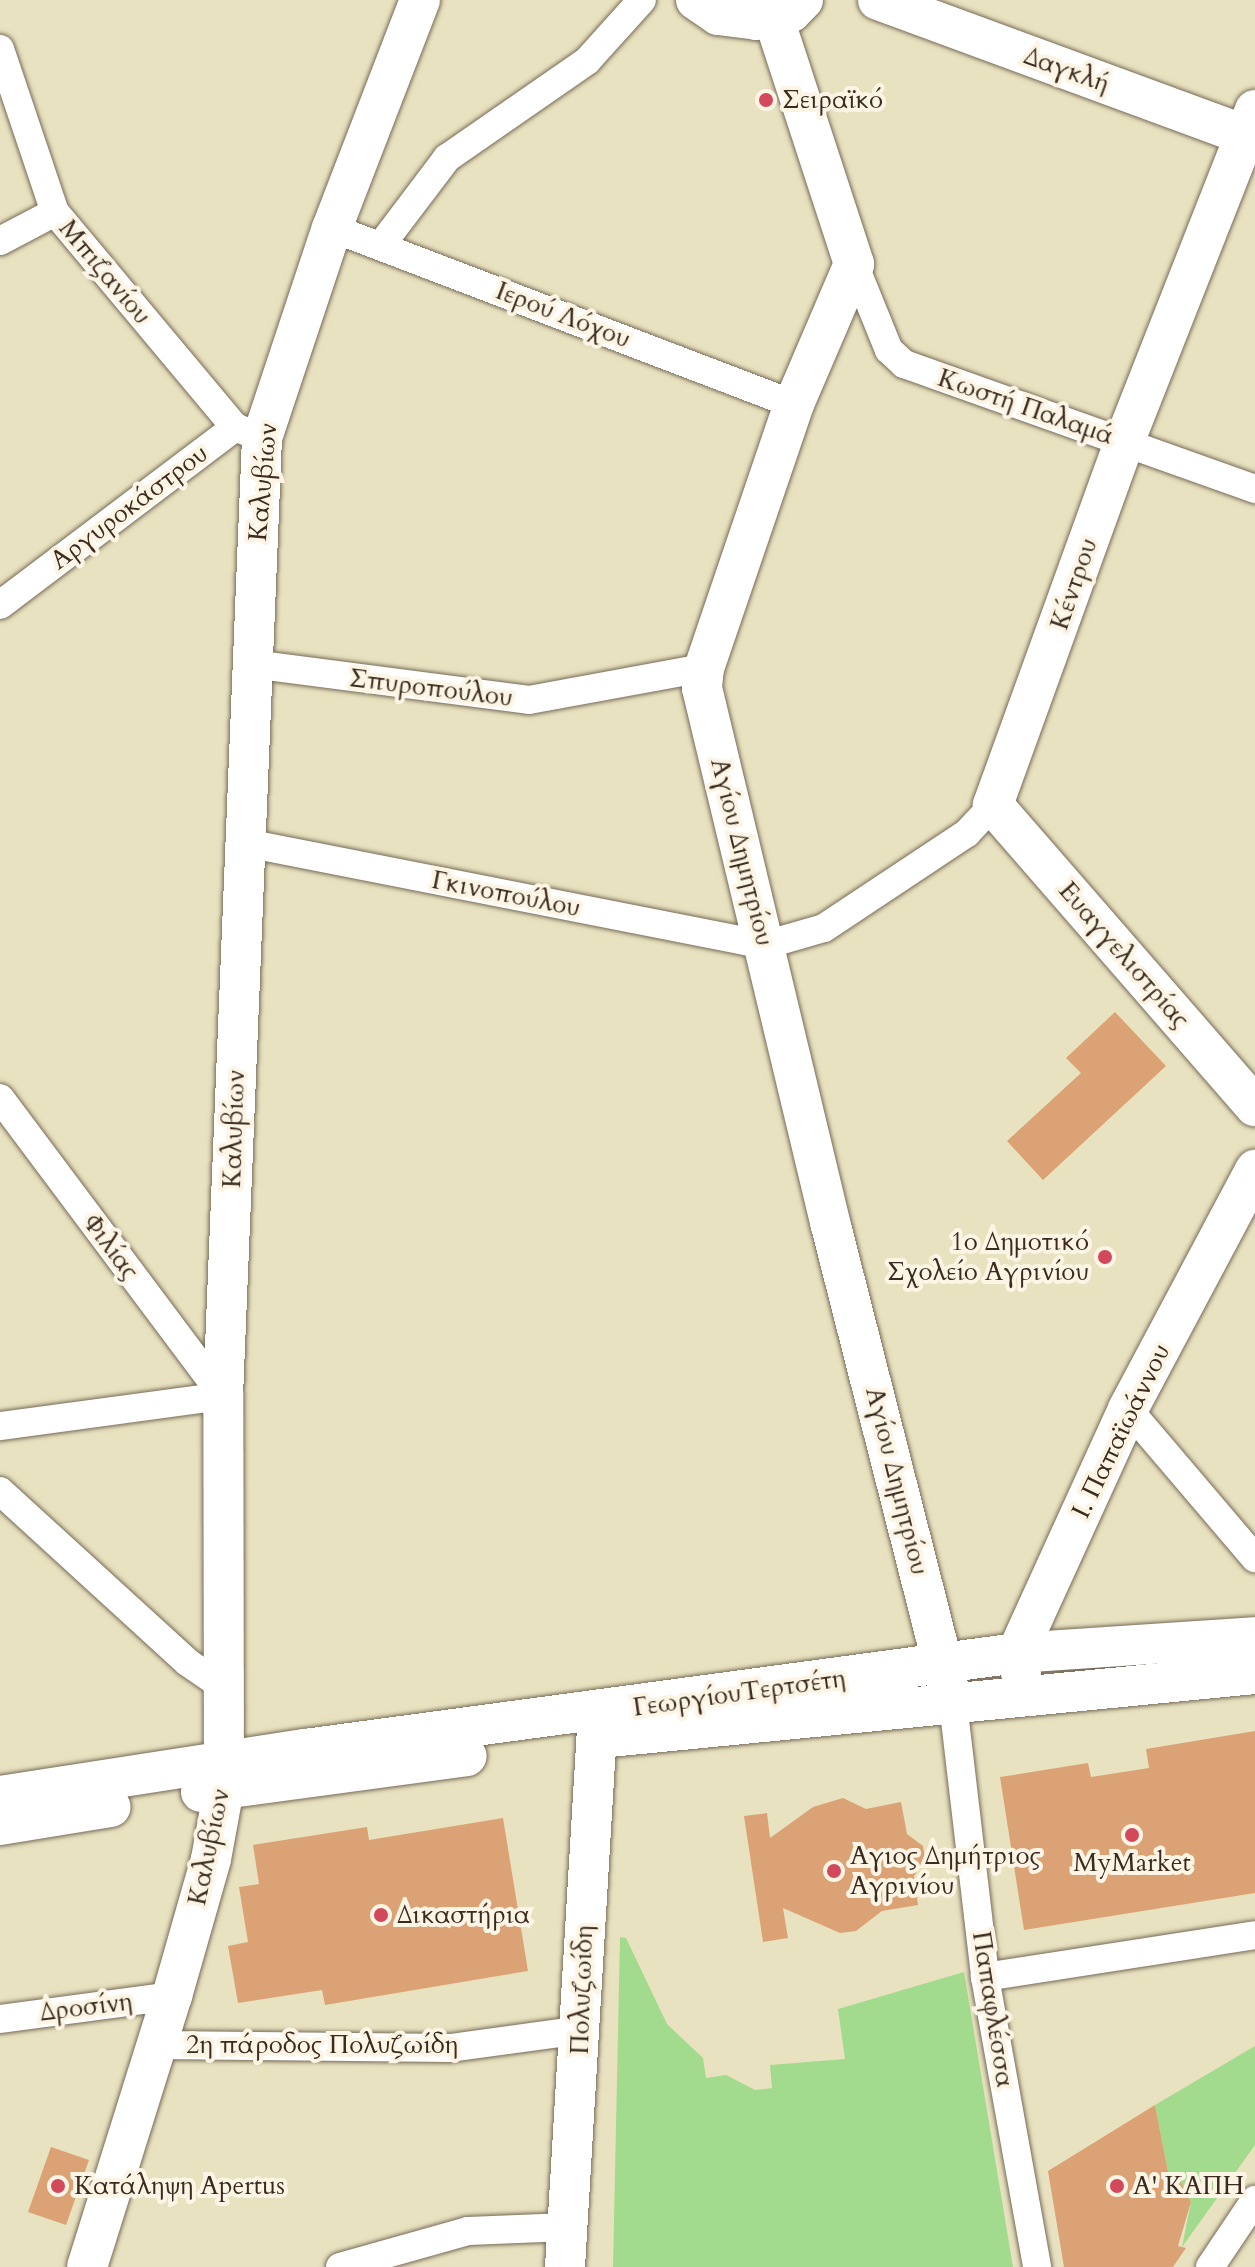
<!DOCTYPE html>
<html>
<head>
<meta charset="utf-8">
<style>
  body { margin:0 }
  #map { position:relative; width:1255px; height:2267px; overflow:hidden; background:#e8e2c0; font-family:Cardo,serif }
  div>[style] { position:absolute }
  .green>* { inset:0; background:#a2db8d }
  .building>* { inset:0; background:#dba375 }
  .roads { filter:drop-shadow(0 0 2px #786a57) drop-shadow(0 0 2px #786a57) }
  .street>* { height:28px; margin:-14px; padding:0 14px; transform-origin:14px; border-radius:14px; background:#fff }
  .secondary>* { height:40px; margin:-20px; padding:0 20px; transform-origin:20px; border-radius:20px; background:#fff }
  .dots>* { width:22px; height:22px; translate:-50% -50%; box-sizing:border-box; border:4px solid #fcf5e5; border-radius:50% }
  span { translate:-50% -50%; white-space:nowrap; text-align:center; line-height:1.15; -webkit-text-stroke:8px #fcf5e5; paint-order:stroke }
  .street-label { font-size:26px; color:#3b2a1e }
  .poi-label { font-size:26px; color:#3b2a1e }
  .left { translate:0 -50%; text-align:left }
  .right { translate:-100% -50%; text-align:right }
</style>
</head>
<body>
<div id="map">
  <div class="green">
    <i style="clip-path:polygon(620px 1937px,626px 1938px,667px 2024px,703px 2058px,706px 2078px,726px 2075px,755px 2090px,772px 2088px,770px 2065px,845px 2059px,838px 2009px,964px 1972px,1013px 2267px,613px 2267px)"></i>
    <i style="clip-path:polygon(1255px 2046px,1255px 2145px,1182px 2247px,1191px 2202px,1180px 2181px,1170px 2182px,1155px 2105px)"></i>
  </div>
  <div class="building">
    <i style="clip-path:polygon(1115px 1012px,1166px 1066px,1043px 1180px,1007px 1141px,1081px 1073px,1066px 1058px)"></i>
    <i style="clip-path:polygon(1255px 1731px,1255px 1893px,1024px 1930px,1000px 1777px,1088px 1763px,1091px 1777px,1149px 1768px,1146px 1749px)"></i>
    <i style="clip-path:polygon(843px 1798px,866px 1809px,901px 1802px,907px 1834px,923px 1846px,925px 1859px,914px 1876px,918px 1905px,882px 1911px,856px 1931px,840px 1933px,783px 1908px,788px 1938px,763px 1942px,744px 1816px,767px 1813px,770px 1838px,813px 1807px)"></i>
    <i style="clip-path:polygon(503px 1818px,528px 1971px,325px 2005px,322px 1990px,238px 2003px,228px 1946px,248px 1942px,239px 1887px,259px 1884px,253px 1845px,367px 1827px,369px 1840px)"></i>
    <i style="clip-path:polygon(1155px 2105px,1170px 2182px,1180px 2181px,1191px 2202px,1178px 2246px,1186px 2248px,1173px 2267px,1064px 2267px,1048px 2171px)"></i>
    <i style="clip-path:polygon(51px 2147px,89px 2160px,66px 2225px,28px 2212px)"></i>
  </div>
  <div class="roads">
    <div class="street">
      <i style="left:0;top:49px;width:172px;rotate:71.4deg"></i>
      <i style="left:55px;top:212px;width:280px;rotate:50.1deg"></i>
      <i style="left:332px;top:228px;width:494px;rotate:20.9deg"></i>
      <i style="left:0;top:241px;width:62px;rotate:-27.8deg"></i>
      <i style="left:382px;top:244px;width:108px;rotate:-52.9deg"></i>
      <i style="left:447px;top:158px;width:170px;rotate:-34.7deg"></i>
      <i style="left:587px;top:61px;width:82px;rotate:-48deg"></i>
      <i style="left:854px;top:264px;width:93px;rotate:67.9deg"></i>
      <i style="left:889px;top:350px;width:21px;rotate:43deg"></i>
      <i style="left:904px;top:364px;width:373px;rotate:19.6deg"></i>
      <i style="left:0;top:605px;width:295px;rotate:-37.1deg"></i>
      <i style="left:235px;top:427px;width:16px;rotate:22deg"></i>
      <i style="left:252px;top:664px;width:279px;rotate:7.4deg"></i>
      <i style="left:529px;top:700px;width:178px;rotate:-10.4deg"></i>
      <i style="left:246px;top:843px;width:529px;rotate:11.12deg"></i>
      <i style="left:765px;top:945px;width:61px;rotate:-16.1deg"></i>
      <i style="left:824px;top:928px;width:172px;rotate:-33.6deg"></i>
      <i style="left:967px;top:833px;width:38px;rotate:-47deg"></i>
      <i style="left:0;top:1098px;width:372px;rotate:53.2deg"></i>
      <i style="left:223px;top:1396px;width:225px;rotate:172.3deg"></i>
      <i style="left:1128px;top:1409px;width:196px;rotate:49.6deg"></i>
      <i style="left:0;top:1491px;width:253px;rotate:42.4deg"></i>
      <i style="left:187px;top:1662px;width:42px;rotate:34.4deg"></i>
      <i style="left:953px;top:1703px;width:276px;rotate:83.3deg"></i>
      <i style="left:985px;top:1977px;width:295px;rotate:79.8deg"></i>
      <i style="left:985px;top:1977px;width:273px;rotate:-8.8deg"></i>
      <i style="left:0;top:2019px;width:174px;rotate:-7.6deg"></i>
      <i style="left:157px;top:2045px;width:293px;rotate:0.6deg"></i>
      <i style="left:450px;top:2048px;width:132px;rotate:-7.8deg"></i>
      <i style="left:340px;top:2267px;width:133px;rotate:-15.7deg"></i>
      <i style="left:468px;top:2231px;width:100px;rotate:-2.3deg"></i>
      <i style="left:1210px;top:2267px;width:81px;rotate:-56.1deg"></i>
    </div>
    <div class="secondary">
      <i style="left:696px;top:0;width:27px;rotate:34deg"></i>
      <i style="left:718px;top:15px;width:38px;rotate:7deg"></i>
      <i style="left:756px;top:20px;width:36px;rotate:-13deg"></i>
      <i style="left:791px;top:12px;width:17px;rotate:-45deg"></i>
      <i style="left:878px;top:0;width:402px;rotate:20.2deg"></i>
      <i style="left:774px;top:19px;width:258px;rotate:71.9deg"></i>
      <i style="left:854px;top:264px;width:152px;rotate:113.2deg"></i>
      <i style="left:794px;top:404px;width:279px;rotate:108.8deg"></i>
      <i style="left:704px;top:668px;width:20px;rotate:96deg"></i>
      <i style="left:702px;top:688px;width:553px;rotate:76.52deg"></i>
      <i style="left:831px;top:1226px;width:492px;rotate:75.7deg"></i>
      <i style="left:1255px;top:110px;width:355px;rotate:111.5deg"></i>
      <i style="left:1125px;top:440px;width:388px;rotate:109.9deg"></i>
      <i style="left:993px;top:805px;width:399px;rotate:49deg"></i>
      <i style="left:1021px;top:1673px;width:20px;rotate:-101deg"></i>
      <i style="left:1017px;top:1653px;width:268px;rotate:-65.5deg"></i>
      <i style="left:1128px;top:1409px;width:271px;rotate:-62deg"></i>
      <i style="left:610px;top:1737px;width:648px;rotate:-5.58deg"></i>
      <i style="left:201px;top:1792px;width:268px;rotate:-7.7deg"></i>
      <i style="left:0;top:1796px;width:309px;rotate:-8.8deg"></i>
      <i style="left:305px;top:1749px;width:718px;rotate:-7.68deg"></i>
      <i style="left:1017px;top:1653px;width:239px;rotate:-3.8deg"></i>
      <i style="left:0;top:1825px;width:112px;rotate:-9.2deg"></i>
      <i style="left:87px;top:2267px;width:284px;rotate:-72.6deg"></i>
      <i style="left:172px;top:1996px;width:142px;rotate:-74.1deg"></i>
      <i style="left:211px;top:1859px;width:72px;rotate:-79.6deg"></i>
      <i style="left:224px;top:1788px;width:392px;rotate:-90.1deg"></i>
      <i style="left:223px;top:1396px;width:959px;rotate:-87.67deg"></i>
      <i style="left:262px;top:438px;width:221px;rotate:-71.6deg"></i>
      <i style="left:332px;top:228px;width:244px;rotate:-68.9deg"></i>
      <i style="left:565px;top:2267px;width:556px;rotate:-86.6deg"></i>
    </div>
  </div>
  <div class="dots">
    <i style="left:766px;top:100px;background:#d1495b"></i>
    <i style="left:1105px;top:1257px;background:#d1495b"></i>
    <i style="left:1132px;top:1835px;background:#d1495b"></i>
    <i style="left:834px;top:1871px;background:#d1495b"></i>
    <i style="left:381px;top:1915px;background:#d1495b"></i>
    <i style="left:58px;top:2186px;background:#d1495b"></i>
    <i style="left:1117px;top:2186px;background:#d1495b"></i>
  </div>
  <div class="street-label">
    <span style="left:1067px;top:70px;rotate:20deg">Δαγκλή</span>
    <span style="left:105px;top:272px;rotate:50deg">Μπιζανίου</span>
    <span style="left:563px;top:315px;rotate:21deg">Ιερού Λόχου</span>
    <span style="left:1026px;top:407px;rotate:19deg">Κωστή Παλαμά</span>
    <span style="left:263px;top:482px;rotate:-85deg">Καλυβίων</span>
    <span style="left:129px;top:507px;rotate:-37deg">Αργυροκάστρου</span>
    <span style="left:1074px;top:584px;rotate:-71deg">Κέντρου</span>
    <span style="left:431px;top:688px;rotate:7deg">Σπυροπούλου</span>
    <span style="left:742px;top:852px;rotate:76deg">Αγίου Δημητρίου</span>
    <span style="left:506px;top:894px;rotate:11deg">Γκινοπούλου</span>
    <span style="left:1124px;top:955px;rotate:49deg">Ευαγγελιστρίας</span>
    <span style="left:234px;top:1129px;rotate:-88deg">Καλυβίων</span>
    <span style="left:111px;top:1247px;rotate:53deg">Φιλίας</span>
    <span style="left:1121px;top:1431px;rotate:-64deg">Ι. Παπαϊωάννου</span>
    <span style="left:897px;top:1481px;rotate:76deg">Αγίου Δημητρίου</span>
    <span style="left:739px;top:1693px;rotate:-8deg">ΓεωργίουΤερτσέτη</span>
    <span style="left:209px;top:1847px;rotate:-78deg">Καλυβίων</span>
    <span style="left:582px;top:1990px;rotate:-88deg">Πολυζωίδη</span>
    <span style="left:86px;top:2007px;rotate:-7deg">Δροσίνη</span>
    <span style="left:993px;top:2009px;rotate:81deg">Παπαφλέσσα</span>
    <span style="left:322px;top:2045px">2η πάροδος Πολυζωίδη</span>
  </div>
  <div class="poi-label">
    <span class="left" style="left:782px;top:100px">Σειραϊκό</span>
    <span class="right" style="left:1089px;top:1257px">1ο Δημοτικό<br>Σχολείο Αγρινίου</span>
    <span class="left" style="left:850px;top:1871px">Αγιος Δημήτριος<br>Αγρινίου</span>
    <span style="left:1132px;top:1863px">MyMarket</span>
    <span class="left" style="left:397px;top:1915px">Δικαστήρια</span>
    <span class="left" style="left:74px;top:2186px">Κατάληψη Apertus</span>
    <span class="left" style="left:1133px;top:2186px">Α' ΚΑΠΗ</span>
  </div>
</div>
</body>
</html>
